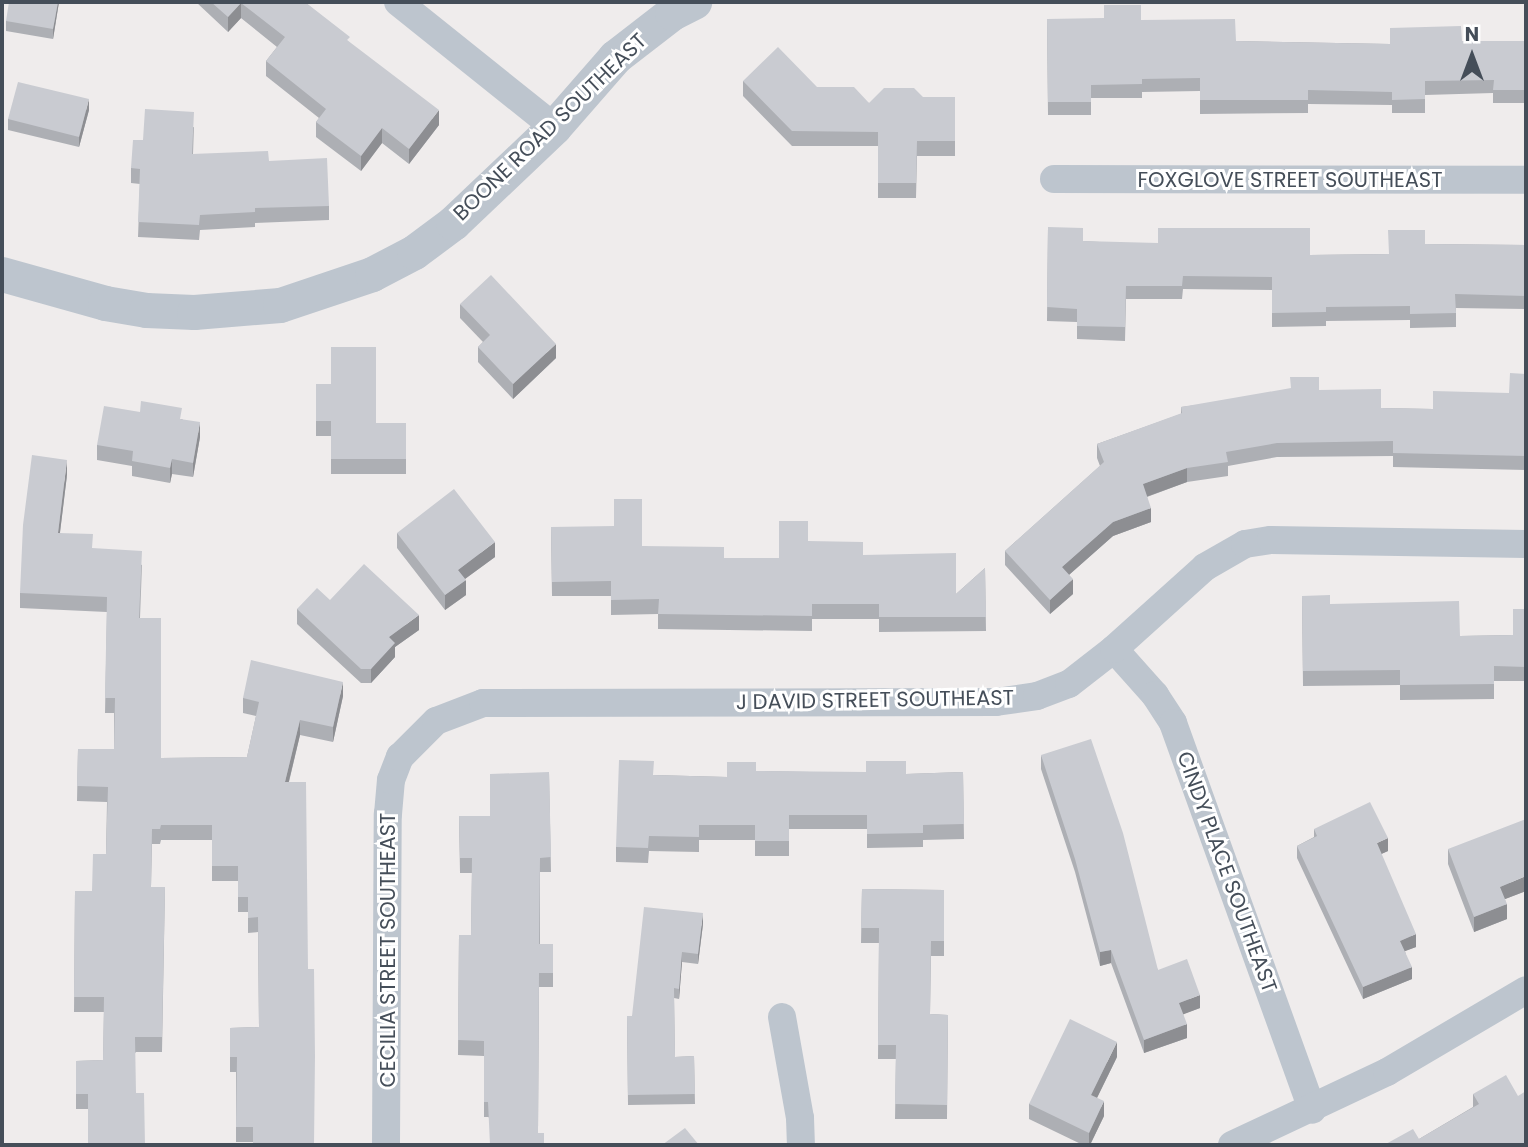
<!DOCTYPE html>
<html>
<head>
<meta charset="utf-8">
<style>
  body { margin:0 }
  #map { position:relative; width:1528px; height:1147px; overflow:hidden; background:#efecec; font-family:Poppins,sans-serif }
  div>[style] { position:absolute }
  .minor>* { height:28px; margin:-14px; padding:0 14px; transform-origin:14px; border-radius:14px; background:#bdc5ce }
  .tertiary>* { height:35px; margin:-17.5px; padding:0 17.5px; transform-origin:17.5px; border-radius:17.5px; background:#bdc5ce }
  .wall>* { inset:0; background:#adafb4 }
  .shaded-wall>* { inset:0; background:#8d8e92 }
  .building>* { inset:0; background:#c9cbd1 }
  span { translate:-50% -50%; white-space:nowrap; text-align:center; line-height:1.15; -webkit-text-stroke:6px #fff; paint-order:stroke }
  .street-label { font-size:21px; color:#454e59 }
  .frame { position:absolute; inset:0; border:4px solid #454e59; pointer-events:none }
  .north { position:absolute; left:1437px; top:21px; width:70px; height:70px; -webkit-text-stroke:5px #fff; paint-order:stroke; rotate:0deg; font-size:19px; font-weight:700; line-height:28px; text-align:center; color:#454e59 }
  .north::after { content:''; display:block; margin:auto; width:24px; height:32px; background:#454e59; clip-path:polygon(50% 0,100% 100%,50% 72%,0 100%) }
</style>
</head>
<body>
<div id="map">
  <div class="minor">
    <i style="left:398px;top:2px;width:200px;rotate:38.7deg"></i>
    <i style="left:1054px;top:179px;width:472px;rotate:0.1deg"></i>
    <i style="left:1114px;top:649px;width:62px;rotate:48.3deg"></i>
    <i style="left:1155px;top:695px;width:33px;rotate:57deg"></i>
    <i style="left:1173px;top:723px;width:411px;rotate:70.2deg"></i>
    <i style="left:782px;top:1017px;width:103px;rotate:79.9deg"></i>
    <i style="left:800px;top:1118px;width:27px;rotate:88deg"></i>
    <i style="left:386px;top:1145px;width:331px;rotate:-89.7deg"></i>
    <i style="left:388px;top:814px;width:34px;rotate:-85deg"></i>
    <i style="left:391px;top:780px;width:25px;rotate:-69deg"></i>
    <i style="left:400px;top:757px;width:51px;rotate:-45deg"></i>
    <i style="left:436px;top:721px;width:50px;rotate:-21deg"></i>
    <i style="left:483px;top:703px;width:513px;rotate:-0.11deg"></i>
    <i style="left:996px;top:702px;width:41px;rotate:-8.3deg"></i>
    <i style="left:1037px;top:696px;width:34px;rotate:-21deg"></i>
    <i style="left:1069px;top:684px;width:57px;rotate:-37.9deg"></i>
    <i style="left:1114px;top:649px;width:122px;rotate:-42deg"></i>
    <i style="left:1205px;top:567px;width:46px;rotate:-29.9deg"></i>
    <i style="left:1245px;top:544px;width:26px;rotate:-9deg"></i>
    <i style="left:1271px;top:540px;width:255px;rotate:0.9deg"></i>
    <i style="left:1232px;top:1145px;width:171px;rotate:-25.2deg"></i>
    <i style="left:1387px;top:1072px;width:161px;rotate:-30.5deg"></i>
  </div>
  <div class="tertiary">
    <i style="left:2px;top:274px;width:107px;rotate:15.7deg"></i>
    <i style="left:105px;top:303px;width:42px;rotate:9.7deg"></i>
    <i style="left:146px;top:310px;width:48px;rotate:2.4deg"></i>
    <i style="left:194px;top:312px;width:86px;rotate:-4.7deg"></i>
    <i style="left:280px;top:305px;width:97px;rotate:-18.6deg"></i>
    <i style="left:372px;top:274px;width:47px;rotate:-27.6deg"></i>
    <i style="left:414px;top:252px;width:49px;rotate:-36.6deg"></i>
    <i style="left:453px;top:223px;width:139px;rotate:-43.5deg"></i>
    <i style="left:554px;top:127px;width:93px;rotate:-48.9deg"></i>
    <i style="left:615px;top:57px;width:72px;rotate:-37.7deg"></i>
    <i style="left:672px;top:13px;width:25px;rotate:-27deg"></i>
  </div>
  <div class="wall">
    <i style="clip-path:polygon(59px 2px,53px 39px,6px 31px,6px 21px)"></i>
    <i style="clip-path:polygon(196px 2px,305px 2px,439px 125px,409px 164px,382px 143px,361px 171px,316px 137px,316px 122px,319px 118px,266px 76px,266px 61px,277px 47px,241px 18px,228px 32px)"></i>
    <i style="clip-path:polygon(1047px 19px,1141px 20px,1236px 41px,1390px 44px,1462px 41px,1526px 41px,1526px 103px,1493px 103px,1493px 93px,1425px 95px,1425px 113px,1392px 113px,1392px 105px,1308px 104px,1308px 113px,1200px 114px,1200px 91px,1142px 92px,1142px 98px,1091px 98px,1091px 115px,1048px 115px)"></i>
    <i style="clip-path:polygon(743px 81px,817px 87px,869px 103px,923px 97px,955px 97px,955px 156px,917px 156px,916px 198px,878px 198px,878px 146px,792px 146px,743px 96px)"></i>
    <i style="clip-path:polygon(89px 110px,79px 147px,8px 130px,8px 119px)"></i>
    <i style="clip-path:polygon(194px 127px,193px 154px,269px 161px,329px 206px,329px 220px,255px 223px,255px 227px,200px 230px,199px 240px,138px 237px,140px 184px,131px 183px,131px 168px,143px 140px)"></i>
    <i style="clip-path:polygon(1048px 227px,1083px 241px,1310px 255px,1389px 254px,1425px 244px,1526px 245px,1526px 309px,1456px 308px,1456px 327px,1410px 328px,1410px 320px,1326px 321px,1326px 326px,1272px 327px,1272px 290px,1183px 289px,1182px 299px,1126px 299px,1125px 341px,1077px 339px,1077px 322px,1047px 321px)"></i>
    <i style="clip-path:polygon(460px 304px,556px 358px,513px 399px,478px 362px,478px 347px,483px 342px,460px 318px)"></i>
    <i style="clip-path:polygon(1526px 374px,1526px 470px,1393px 467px,1393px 456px,1277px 457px,1228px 466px,1228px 476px,1187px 482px,1147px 497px,1151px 522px,1113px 536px,1069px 575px,1073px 594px,1050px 614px,1005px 565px,1005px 551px,1100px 466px,1097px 458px,1097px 444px,1181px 414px,1181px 407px,1319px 390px,1381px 408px,1433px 409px,1509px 393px)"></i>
    <i style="clip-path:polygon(316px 384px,376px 423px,406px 423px,406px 474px,331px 474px,331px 436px,316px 436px)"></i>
    <i style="clip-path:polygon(182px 419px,200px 437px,193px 477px,172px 474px,170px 483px,132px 476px,132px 466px,97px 460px,97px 445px)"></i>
    <i style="clip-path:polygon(67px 475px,60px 533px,93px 549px,142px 565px,140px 618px,161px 758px,247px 757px,256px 716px,243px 713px,243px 698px,343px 696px,333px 742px,300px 735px,289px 782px,253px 1142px,236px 1142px,236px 1072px,230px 1072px,230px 1028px,259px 1027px,258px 932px,248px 933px,248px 912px,238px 912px,238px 881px,212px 881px,212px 840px,161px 840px,160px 844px,152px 844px,151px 887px,165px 887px,162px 1052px,136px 1052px,88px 1109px,76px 1109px,76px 1061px,103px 1060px,104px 1012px,74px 1012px,75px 891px,92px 891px,106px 854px,107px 802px,77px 801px,78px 749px,114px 749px,114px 713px,105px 713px,107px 612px,20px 608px,20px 593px)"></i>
    <i style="clip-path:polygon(551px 527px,642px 546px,724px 558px,779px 558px,808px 541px,863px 555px,956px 594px,985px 568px,986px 631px,879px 632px,879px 619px,812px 619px,812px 631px,658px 629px,658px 614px,611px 615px,611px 596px,552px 596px)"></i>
    <i style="clip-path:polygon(397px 533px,495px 557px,465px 579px,466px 595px,445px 610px,397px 548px)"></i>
    <i style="clip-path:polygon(1302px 596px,1330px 604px,1460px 636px,1513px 635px,1526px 609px,1526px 681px,1494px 681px,1494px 699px,1400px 700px,1400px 685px,1303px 686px)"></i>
    <i style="clip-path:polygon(330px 600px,419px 630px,395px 647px,395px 657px,371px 683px,361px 683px,297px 624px,297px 609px)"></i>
    <i style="clip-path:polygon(1041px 755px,1158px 970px,1200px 1008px,1183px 1014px,1187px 1038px,1144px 1053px,1111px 963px,1100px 966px,1075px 872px,1041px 769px)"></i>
    <i style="clip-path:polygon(756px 771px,906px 774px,963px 772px,964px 839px,923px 840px,923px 847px,867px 848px,867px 829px,789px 829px,789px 856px,755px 856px,755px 840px,699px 840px,699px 852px,649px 851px,648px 863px,616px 862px,616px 847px,654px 775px,727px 777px)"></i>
    <i style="clip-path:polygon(549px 772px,551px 872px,540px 872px,540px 944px,553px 944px,553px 987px,539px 987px,538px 1133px,544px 1145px,488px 1117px,484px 1117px,484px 1056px,458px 1055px,459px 935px,471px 935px,472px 873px,460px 873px,459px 816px,490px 816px)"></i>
    <i style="clip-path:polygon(1314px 829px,1388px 851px,1381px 854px,1416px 947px,1405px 951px,1412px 979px,1363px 999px,1297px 858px,1297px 846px,1314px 837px)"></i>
    <i style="clip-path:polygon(1448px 849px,1526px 891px,1505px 899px,1507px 919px,1474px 932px,1448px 864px)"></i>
    <i style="clip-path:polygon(862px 889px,944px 890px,944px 956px,931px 956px,930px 1014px,948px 1015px,947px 1119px,895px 1119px,896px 1059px,878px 1059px,879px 943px,861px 943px)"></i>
    <i style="clip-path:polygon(703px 924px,698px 964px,682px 962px,679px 999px,674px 998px,675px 1057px,694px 1056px,695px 1104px,628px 1105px,627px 1016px,632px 1016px)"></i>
    <i style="clip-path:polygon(1117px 1057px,1097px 1098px,1104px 1116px,1090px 1145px,1083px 1145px,1029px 1119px,1029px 1104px)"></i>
    <i style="clip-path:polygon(1473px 1094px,1518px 1096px,1526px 1145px,1419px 1139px,1473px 1107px)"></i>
  </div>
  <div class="shaded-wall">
    <i style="clip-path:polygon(58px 2px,59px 2px,53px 39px,53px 29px)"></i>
    <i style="clip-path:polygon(241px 3px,241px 18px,228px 32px,228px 17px)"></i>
    <i style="clip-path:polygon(89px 99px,89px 110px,79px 147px,79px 137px)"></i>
    <i style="clip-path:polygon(439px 110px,439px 125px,409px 164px,409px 149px)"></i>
    <i style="clip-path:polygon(382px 128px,382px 143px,361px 171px,361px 156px)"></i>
    <i style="clip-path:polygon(556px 344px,556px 358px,513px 399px,513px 384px)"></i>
    <i style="clip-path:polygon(200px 422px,200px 437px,193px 477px,193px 463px)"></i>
    <i style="clip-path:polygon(172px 459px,172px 474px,170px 483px,170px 468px)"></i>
    <i style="clip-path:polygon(67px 460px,67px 475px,58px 548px,58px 533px)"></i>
    <i style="clip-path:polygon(1187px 468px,1187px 482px,1143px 498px,1143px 484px)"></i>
    <i style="clip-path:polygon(1151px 508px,1151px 522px,1113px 536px,1062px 581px,1062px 567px,1113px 522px)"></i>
    <i style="clip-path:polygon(495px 542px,495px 557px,458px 584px,458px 570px)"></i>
    <i style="clip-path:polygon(1073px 579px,1073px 594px,1050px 614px,1050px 600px)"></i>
    <i style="clip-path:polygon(466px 580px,466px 595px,445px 610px,445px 595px)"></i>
    <i style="clip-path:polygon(419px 615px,419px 630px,395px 647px,395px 657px,371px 683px,371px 669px,389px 637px)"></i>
    <i style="clip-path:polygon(343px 682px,343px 696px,333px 742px,333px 727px)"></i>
    <i style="clip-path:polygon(300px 720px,300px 735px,285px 797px,285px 782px)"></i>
    <i style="clip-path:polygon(1388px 838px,1388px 851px,1377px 856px,1377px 843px)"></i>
    <i style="clip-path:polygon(1526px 876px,1526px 891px,1500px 901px,1500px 887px)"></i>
    <i style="clip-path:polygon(1507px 904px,1507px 919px,1474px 932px,1474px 917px)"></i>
    <i style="clip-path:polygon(703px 913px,703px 924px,698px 964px,698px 954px)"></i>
    <i style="clip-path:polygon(1416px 934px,1416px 947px,1400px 953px,1400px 941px)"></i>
    <i style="clip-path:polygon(1111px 950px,1111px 963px,1100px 966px,1100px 952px)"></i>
    <i style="clip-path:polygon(682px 952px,682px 962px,679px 999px,679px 989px)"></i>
    <i style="clip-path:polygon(1412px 967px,1412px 979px,1363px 999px,1363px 987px)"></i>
    <i style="clip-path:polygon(1200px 995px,1200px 1008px,1179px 1016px,1179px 1003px)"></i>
    <i style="clip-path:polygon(1187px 1024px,1187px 1038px,1144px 1053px,1144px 1040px)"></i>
    <i style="clip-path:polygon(1117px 1042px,1117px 1057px,1091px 1110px,1091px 1095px)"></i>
    <i style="clip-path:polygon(1104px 1101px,1104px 1116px,1090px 1145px,1089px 1145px,1089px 1133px)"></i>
  </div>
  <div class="building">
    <i style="clip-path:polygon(9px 2px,58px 2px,53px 29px,6px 21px)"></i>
    <i style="clip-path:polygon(211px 2px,305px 2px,350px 37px,347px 40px,439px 110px,409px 149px,382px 128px,361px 156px,316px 122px,326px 109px,266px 61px,285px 37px,241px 3px,228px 17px)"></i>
    <i style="clip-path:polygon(1104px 5px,1141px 5px,1141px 20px,1235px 19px,1236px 41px,1390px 44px,1390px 28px,1461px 26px,1462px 41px,1526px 41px,1526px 90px,1493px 90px,1494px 80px,1425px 81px,1425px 99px,1392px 100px,1392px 92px,1308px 90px,1308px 100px,1200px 100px,1200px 78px,1142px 79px,1142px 84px,1091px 85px,1091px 102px,1048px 102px,1047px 19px,1104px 18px)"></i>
    <i style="clip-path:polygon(778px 47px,817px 87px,854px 87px,869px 103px,884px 88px,914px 88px,923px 97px,955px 97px,955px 141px,917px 141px,916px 183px,878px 183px,878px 132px,792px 131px,743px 81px)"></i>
    <i style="clip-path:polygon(18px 82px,89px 99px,79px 137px,8px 119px)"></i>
    <i style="clip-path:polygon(145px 109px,194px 112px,192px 154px,268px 151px,269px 161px,327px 158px,329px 206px,255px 208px,255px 212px,200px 215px,199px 225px,138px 222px,140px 169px,131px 168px,133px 140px,143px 140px)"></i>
    <i style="clip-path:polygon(1048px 227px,1083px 228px,1083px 241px,1158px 243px,1158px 228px,1310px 228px,1310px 255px,1389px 254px,1388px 230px,1425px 230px,1425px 244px,1526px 245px,1526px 296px,1455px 294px,1456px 313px,1410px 314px,1410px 306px,1326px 307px,1326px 312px,1272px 313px,1272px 277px,1183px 276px,1182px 286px,1126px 286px,1125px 327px,1077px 326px,1077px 309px,1047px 307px)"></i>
    <i style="clip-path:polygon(491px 275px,556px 344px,513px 384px,478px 347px,490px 335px,460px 304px)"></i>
    <i style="clip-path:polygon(331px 347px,376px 347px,376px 423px,406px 423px,406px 459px,331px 459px,331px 421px,316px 421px,316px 384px,331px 384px)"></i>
    <i style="clip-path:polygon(1510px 373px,1526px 374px,1526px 456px,1393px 453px,1393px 441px,1277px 443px,1226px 452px,1228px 462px,1187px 468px,1143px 484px,1151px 508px,1113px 522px,1062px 567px,1073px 579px,1050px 600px,1005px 551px,1104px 462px,1097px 444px,1182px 413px,1181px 407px,1291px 388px,1290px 377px,1319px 377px,1319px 390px,1381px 389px,1381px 408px,1433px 409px,1433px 391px,1509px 393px)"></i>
    <i style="clip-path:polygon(141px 401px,182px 408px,180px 419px,200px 422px,193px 463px,172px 459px,170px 468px,132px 461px,133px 451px,97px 445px,104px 406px,140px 412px)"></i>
    <i style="clip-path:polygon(32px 455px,67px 460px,58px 533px,93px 534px,92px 548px,142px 551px,139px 618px,161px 618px,161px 758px,247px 757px,259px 702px,243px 698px,251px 660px,343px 682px,333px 727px,300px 720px,285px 782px,306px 782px,308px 969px,314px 969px,315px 1056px,314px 1145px,253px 1145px,253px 1127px,236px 1127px,237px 1057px,230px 1057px,230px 1028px,259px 1027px,258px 917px,248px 918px,248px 897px,238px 897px,238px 866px,212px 866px,212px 825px,161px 825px,160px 829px,152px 829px,151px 887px,165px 887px,162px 1037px,135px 1037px,136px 1093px,144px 1093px,145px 1145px,88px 1145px,88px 1094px,76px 1094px,76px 1061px,103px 1060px,104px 997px,74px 997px,75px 891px,92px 891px,93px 854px,106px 854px,108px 787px,77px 786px,78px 749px,114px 749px,115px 698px,105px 698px,107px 597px,20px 593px,23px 525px)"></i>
    <i style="clip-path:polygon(454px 489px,495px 542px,458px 570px,466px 580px,445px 595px,397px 533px)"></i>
    <i style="clip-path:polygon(614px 499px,642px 499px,642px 546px,724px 547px,724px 558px,779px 558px,779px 521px,808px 521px,808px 541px,863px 542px,863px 555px,956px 553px,956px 594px,985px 568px,986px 617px,879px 617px,879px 604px,812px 604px,812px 616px,658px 614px,659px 599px,611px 600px,611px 581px,552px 582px,551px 527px,614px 526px)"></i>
    <i style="clip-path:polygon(364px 564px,419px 615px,389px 637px,395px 643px,371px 669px,361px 669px,297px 609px,317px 588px,330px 600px)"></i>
    <i style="clip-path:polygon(1330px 595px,1330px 604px,1459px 601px,1460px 636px,1513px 635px,1513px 609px,1526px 609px,1526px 667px,1494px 666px,1494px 684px,1400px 685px,1400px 670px,1303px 671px,1302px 596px)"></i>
    <i style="clip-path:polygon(1091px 739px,1123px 833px,1158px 970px,1187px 959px,1200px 995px,1179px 1003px,1187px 1024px,1144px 1040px,1111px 950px,1100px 952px,1075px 859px,1041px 755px)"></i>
    <i style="clip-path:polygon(619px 760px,654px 761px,653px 775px,727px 777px,727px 762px,756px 762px,756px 771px,866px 772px,866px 761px,906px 761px,906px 774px,963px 772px,964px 824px,923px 825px,923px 833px,867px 834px,867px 815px,789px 815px,789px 841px,755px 841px,755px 825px,699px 825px,699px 837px,649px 836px,648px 848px,616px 847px)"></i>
    <i style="clip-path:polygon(549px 772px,551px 857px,540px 858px,539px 944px,553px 944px,553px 973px,539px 973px,538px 1133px,544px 1133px,544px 1145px,490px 1145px,488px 1102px,484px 1102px,484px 1041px,458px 1040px,459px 935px,471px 935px,472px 858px,460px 858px,459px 816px,490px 816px,490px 774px)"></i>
    <i style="clip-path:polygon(1370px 802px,1388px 838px,1377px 843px,1416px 934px,1400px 941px,1412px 967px,1363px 987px,1297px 846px,1317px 836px,1314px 829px)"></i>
    <i style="clip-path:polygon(1526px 819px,1526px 876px,1500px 887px,1507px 904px,1474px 917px,1448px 849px)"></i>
    <i style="clip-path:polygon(862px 889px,944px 890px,944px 941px,931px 941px,930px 1014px,948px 1015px,947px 1105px,895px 1104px,896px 1045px,878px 1045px,879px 928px,861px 928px)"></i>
    <i style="clip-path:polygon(644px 907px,703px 913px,698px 954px,682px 952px,679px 989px,674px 988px,675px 1057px,694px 1056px,695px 1094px,628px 1095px,627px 1016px,632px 1016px)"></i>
    <i style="clip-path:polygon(1070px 1019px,1117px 1042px,1091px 1095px,1104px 1101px,1089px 1133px,1029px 1104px)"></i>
    <i style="clip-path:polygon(1506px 1075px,1518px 1096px,1526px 1091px,1526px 1145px,1384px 1145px,1413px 1129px,1419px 1139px,1479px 1104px,1473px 1094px)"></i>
    <i style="clip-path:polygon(685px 1128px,699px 1145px,662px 1145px)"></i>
  </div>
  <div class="street-label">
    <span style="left:550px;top:127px;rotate:-44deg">BOONE ROAD SOUTHEAST</span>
    <span style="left:1290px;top:180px">FOXGLOVE STREET SOUTHEAST</span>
    <span style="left:875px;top:700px;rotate:-1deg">J DAVID STREET SOUTHEAST</span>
    <span style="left:1227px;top:872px;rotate:70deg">CINDY PLACE SOUTHEAST</span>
    <span style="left:388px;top:950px;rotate:-90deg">CECILIA STREET SOUTHEAST</span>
  </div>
  <div class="frame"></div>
  <div class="north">N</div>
</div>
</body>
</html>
